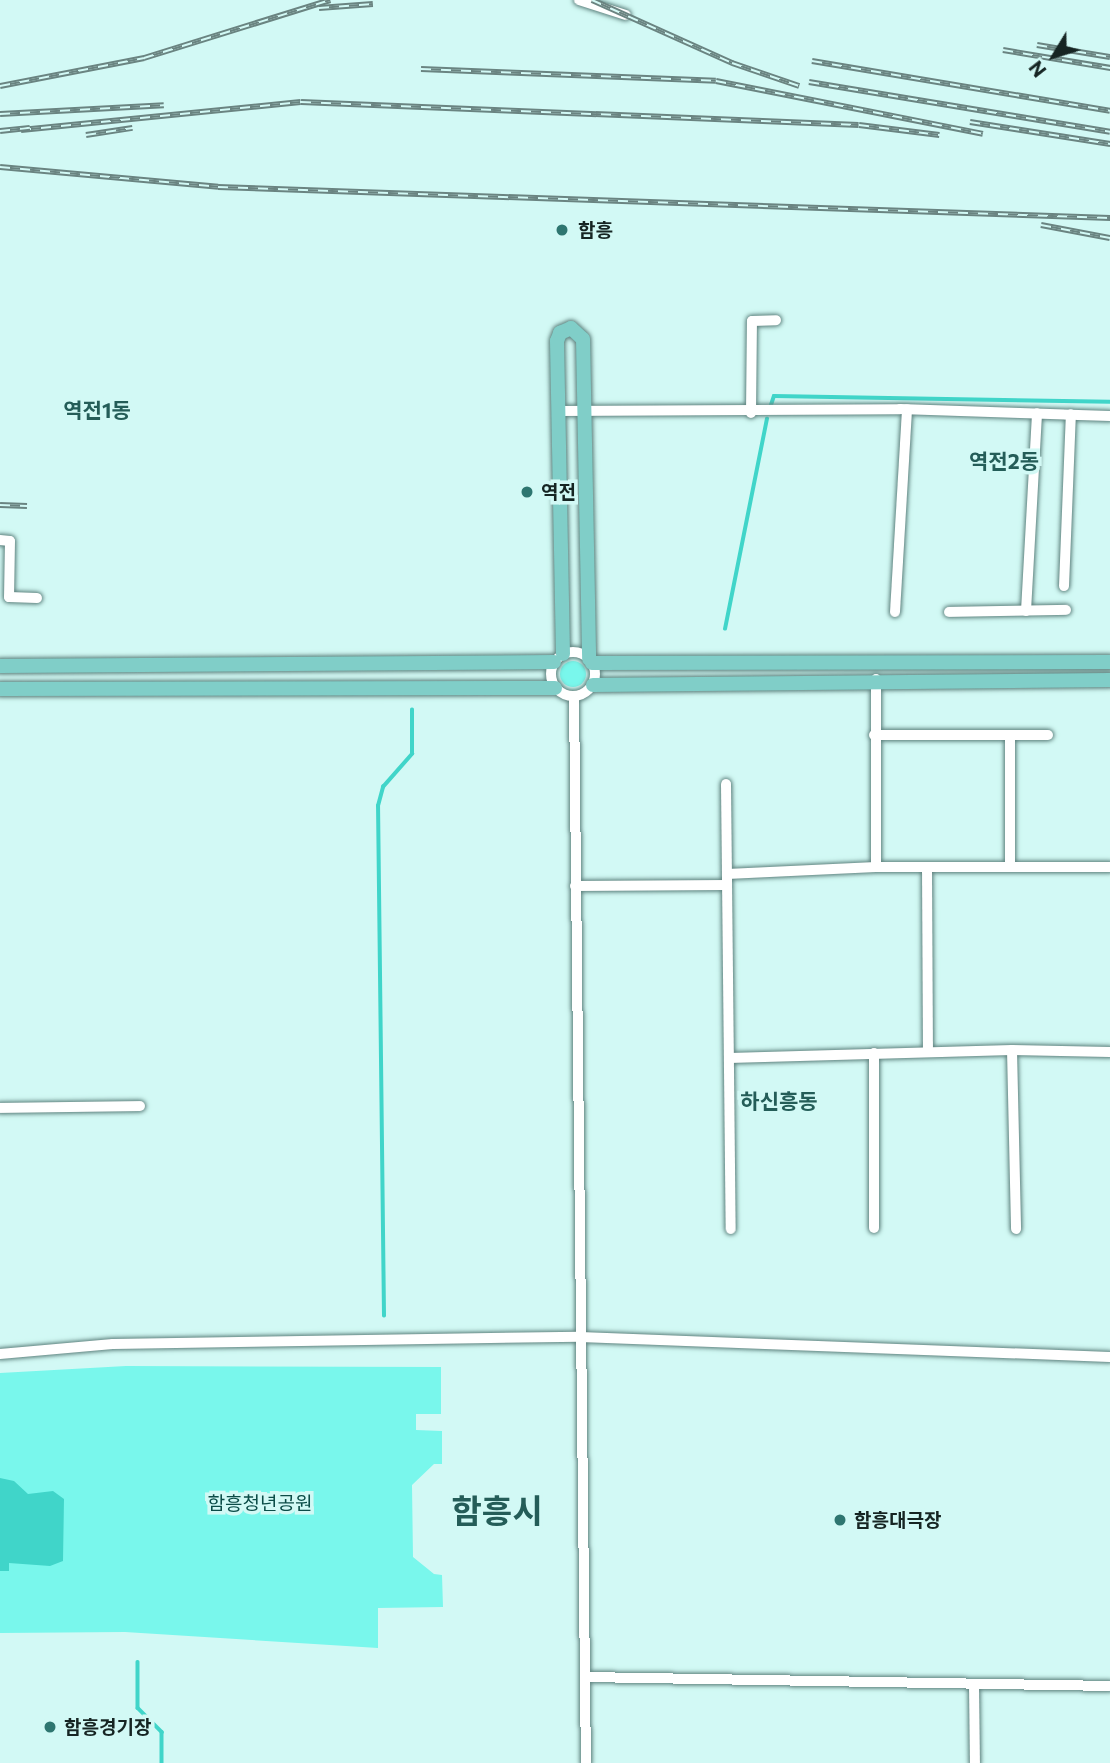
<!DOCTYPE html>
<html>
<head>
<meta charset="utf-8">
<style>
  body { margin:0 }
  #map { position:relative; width:1110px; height:1763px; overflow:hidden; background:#d2f9f5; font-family:Commissioner,"Noto Sans KR",sans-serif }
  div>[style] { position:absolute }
  .green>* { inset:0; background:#79f7ec }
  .round { border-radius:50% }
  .water>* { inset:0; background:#40d5c9 }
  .stream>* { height:3.5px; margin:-1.75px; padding:0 1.75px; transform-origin:1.75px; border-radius:1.75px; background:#40d5c9 }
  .roads { filter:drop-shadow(0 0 2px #5f837f) drop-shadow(0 0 2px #5f837f) }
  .minor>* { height:10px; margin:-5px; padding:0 5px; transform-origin:5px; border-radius:5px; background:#fff }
  .minor>.ring { margin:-5px; padding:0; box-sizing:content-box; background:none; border:10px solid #fff; border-radius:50% }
  .major>* { height:14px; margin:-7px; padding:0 7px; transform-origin:7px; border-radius:7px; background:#80cec8 }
  .rail>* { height:6px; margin-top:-3px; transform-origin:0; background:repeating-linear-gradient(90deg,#d2f9f5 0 10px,#6a8481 0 20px); box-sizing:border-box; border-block:2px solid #6a8481 }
  .dots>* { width:19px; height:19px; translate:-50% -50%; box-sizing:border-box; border:4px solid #d2f9f5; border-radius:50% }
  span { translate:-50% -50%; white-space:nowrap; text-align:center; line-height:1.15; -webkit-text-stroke:7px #d2f9f5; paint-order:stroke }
  .poi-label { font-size:19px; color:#162523; font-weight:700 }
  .left { translate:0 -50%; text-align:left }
  .park-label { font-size:19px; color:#0b4c47 }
  .neighbourhood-label { font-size:21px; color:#245d58; font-weight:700 }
  .town-label { font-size:33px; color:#245d58; font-weight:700 }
  .north { position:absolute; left:1019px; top:21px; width:70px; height:70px; -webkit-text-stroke:5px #d2f9f5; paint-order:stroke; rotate:232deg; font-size:19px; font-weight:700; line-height:28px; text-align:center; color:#162523 }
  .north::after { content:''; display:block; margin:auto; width:24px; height:32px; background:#162523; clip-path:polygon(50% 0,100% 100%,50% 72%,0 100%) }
</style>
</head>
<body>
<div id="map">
  <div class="green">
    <i class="round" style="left:560px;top:661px;width:26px;height:26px"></i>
    <i style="clip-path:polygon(126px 1366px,441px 1367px,441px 1414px,416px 1414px,416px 1430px,442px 1431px,442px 1464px,434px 1464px,412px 1485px,413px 1557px,434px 1574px,442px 1575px,443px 1607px,378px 1608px,378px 1648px,125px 1632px,0 1633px,0 1373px)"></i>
  </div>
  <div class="water">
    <i style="clip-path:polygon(0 1478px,14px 1481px,28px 1494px,53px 1491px,64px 1499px,63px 1561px,50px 1566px,9px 1563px,9px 1571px,0 1571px)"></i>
  </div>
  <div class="stream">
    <i style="left:771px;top:405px;width:9px;rotate:-72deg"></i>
    <i style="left:774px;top:396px;width:336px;rotate:1deg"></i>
    <i style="left:725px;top:629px;width:214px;rotate:-78.7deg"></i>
    <i style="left:384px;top:1316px;width:510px;rotate:-90.67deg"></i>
    <i style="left:378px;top:806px;width:20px;rotate:-75deg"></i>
    <i style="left:383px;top:787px;width:44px;rotate:-48.7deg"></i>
    <i style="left:412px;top:754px;width:44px;rotate:-90deg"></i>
    <i style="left:138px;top:1662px;width:46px;rotate:90deg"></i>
    <i style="left:138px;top:1708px;width:34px;rotate:45deg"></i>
    <i style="left:162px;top:1732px;width:31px;rotate:90deg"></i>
  </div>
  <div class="roads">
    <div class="minor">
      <i style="left:579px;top:0;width:49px;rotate:17.7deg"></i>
      <i style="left:559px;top:411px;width:341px;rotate:-0.3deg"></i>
      <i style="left:900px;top:409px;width:210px;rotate:1.9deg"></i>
      <i style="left:751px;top:413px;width:92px;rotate:-89.4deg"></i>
      <i style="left:752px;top:321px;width:24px;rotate:-2deg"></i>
      <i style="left:0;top:540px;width:10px;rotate:6deg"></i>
      <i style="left:10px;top:541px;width:56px;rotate:91deg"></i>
      <i style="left:9px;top:597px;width:28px;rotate:2deg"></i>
      <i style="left:1064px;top:586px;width:172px;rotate:-87.7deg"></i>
      <i style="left:1026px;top:611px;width:198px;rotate:-86.8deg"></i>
      <i style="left:895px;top:612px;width:203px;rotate:-86.6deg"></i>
      <i style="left:949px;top:612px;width:117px;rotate:-1deg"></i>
      <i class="ring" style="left:551px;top:652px;width:34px;height:34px"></i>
      <i style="left:574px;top:696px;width:1067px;rotate:89.36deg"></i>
      <i style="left:874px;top:735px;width:174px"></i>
      <i style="left:1010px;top:735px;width:132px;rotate:90deg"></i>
      <i style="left:726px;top:784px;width:445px;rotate:89.4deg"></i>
      <i style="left:876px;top:867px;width:188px;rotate:-90deg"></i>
      <i style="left:927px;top:867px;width:185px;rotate:89.7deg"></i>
      <i style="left:727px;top:874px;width:149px;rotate:-2.7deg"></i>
      <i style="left:876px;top:867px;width:234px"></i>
      <i style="left:575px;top:886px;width:152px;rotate:-0.4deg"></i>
      <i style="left:1012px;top:1050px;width:179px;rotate:88.7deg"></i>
      <i style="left:874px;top:1053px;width:175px;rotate:90deg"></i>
      <i style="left:729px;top:1058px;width:283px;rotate:-1.6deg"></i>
      <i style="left:1012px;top:1050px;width:98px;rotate:1.2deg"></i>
      <i style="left:0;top:1108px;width:140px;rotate:-0.8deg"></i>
      <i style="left:0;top:1354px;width:113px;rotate:-5.1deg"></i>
      <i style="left:113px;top:1344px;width:467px;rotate:-0.9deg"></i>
      <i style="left:580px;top:1337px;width:530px;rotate:2.16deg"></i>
      <i style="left:585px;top:1677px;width:525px;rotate:0.98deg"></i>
      <i style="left:974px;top:1685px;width:78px;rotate:89.3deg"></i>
    </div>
    <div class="major">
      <i style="left:563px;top:654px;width:313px;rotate:-91.1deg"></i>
      <i style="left:557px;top:341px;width:9px;rotate:-69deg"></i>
      <i style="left:560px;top:333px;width:12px;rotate:-24deg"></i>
      <i style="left:571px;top:328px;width:16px;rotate:43deg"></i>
      <i style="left:583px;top:339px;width:320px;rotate:88.9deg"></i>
      <i style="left:592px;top:663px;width:518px;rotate:-0.11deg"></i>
      <i style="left:0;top:666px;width:554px;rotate:-0.41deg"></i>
      <i style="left:593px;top:685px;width:517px;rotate:-0.55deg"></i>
      <i style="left:0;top:689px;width:555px;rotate:-0.1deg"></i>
    </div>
  </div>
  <div class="rail">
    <i style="left:592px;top:0;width:154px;rotate:24.2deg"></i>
    <i style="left:732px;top:63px;width:71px;rotate:18.9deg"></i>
    <i style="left:319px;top:8px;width:54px;rotate:-4.2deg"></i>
    <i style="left:1037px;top:45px;width:74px;rotate:9.3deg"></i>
    <i style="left:1003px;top:50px;width:109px;rotate:9.5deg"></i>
    <i style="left:812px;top:61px;width:302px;rotate:9.5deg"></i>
    <i style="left:421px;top:69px;width:295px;rotate:2.3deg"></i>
    <i style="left:716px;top:81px;width:272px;rotate:11.2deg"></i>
    <i style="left:809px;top:82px;width:305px;rotate:9.4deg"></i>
    <i style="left:0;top:86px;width:147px;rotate:-11deg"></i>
    <i style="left:144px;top:58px;width:195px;rotate:-17.3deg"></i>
    <i style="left:0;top:114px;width:164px;rotate:-3.1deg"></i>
    <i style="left:970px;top:122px;width:142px;rotate:8.9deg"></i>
    <i style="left:21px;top:130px;width:281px;rotate:-5.7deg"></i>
    <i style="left:301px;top:102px;width:558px;rotate:2.36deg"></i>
    <i style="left:859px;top:125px;width:81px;rotate:7.1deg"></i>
    <i style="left:0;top:131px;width:30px;rotate:-6deg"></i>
    <i style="left:86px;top:135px;width:47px;rotate:-8.7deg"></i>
    <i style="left:0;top:167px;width:219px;rotate:5.2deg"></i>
    <i style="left:218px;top:187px;width:893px;rotate:1.99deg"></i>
    <i style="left:1041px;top:225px;width:70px;rotate:10.7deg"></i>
    <i style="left:0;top:505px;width:27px;rotate:2deg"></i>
  </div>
  <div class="dots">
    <i style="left:562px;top:230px;background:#2e7670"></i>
    <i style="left:527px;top:492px;background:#2e7670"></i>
    <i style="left:840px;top:1520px;background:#2e7670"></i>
    <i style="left:50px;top:1727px;background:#2e7670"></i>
  </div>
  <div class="poi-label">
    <span class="left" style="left:578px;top:230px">함흥</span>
    <span class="left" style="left:541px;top:492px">역전</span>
    <span class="left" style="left:854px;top:1520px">함흥대극장</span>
    <span class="left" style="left:64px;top:1727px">함흥경기장</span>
  </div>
  <div class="park-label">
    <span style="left:260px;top:1503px">함흥청년공원</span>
  </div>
  <div class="neighbourhood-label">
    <span style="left:97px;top:410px">역전1동</span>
    <span style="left:1004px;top:461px">역전2동</span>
    <span style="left:779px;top:1101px">하신흥동</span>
  </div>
  <div class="town-label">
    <span style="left:497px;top:1510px">함흥시</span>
  </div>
  <div class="north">N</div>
</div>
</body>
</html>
